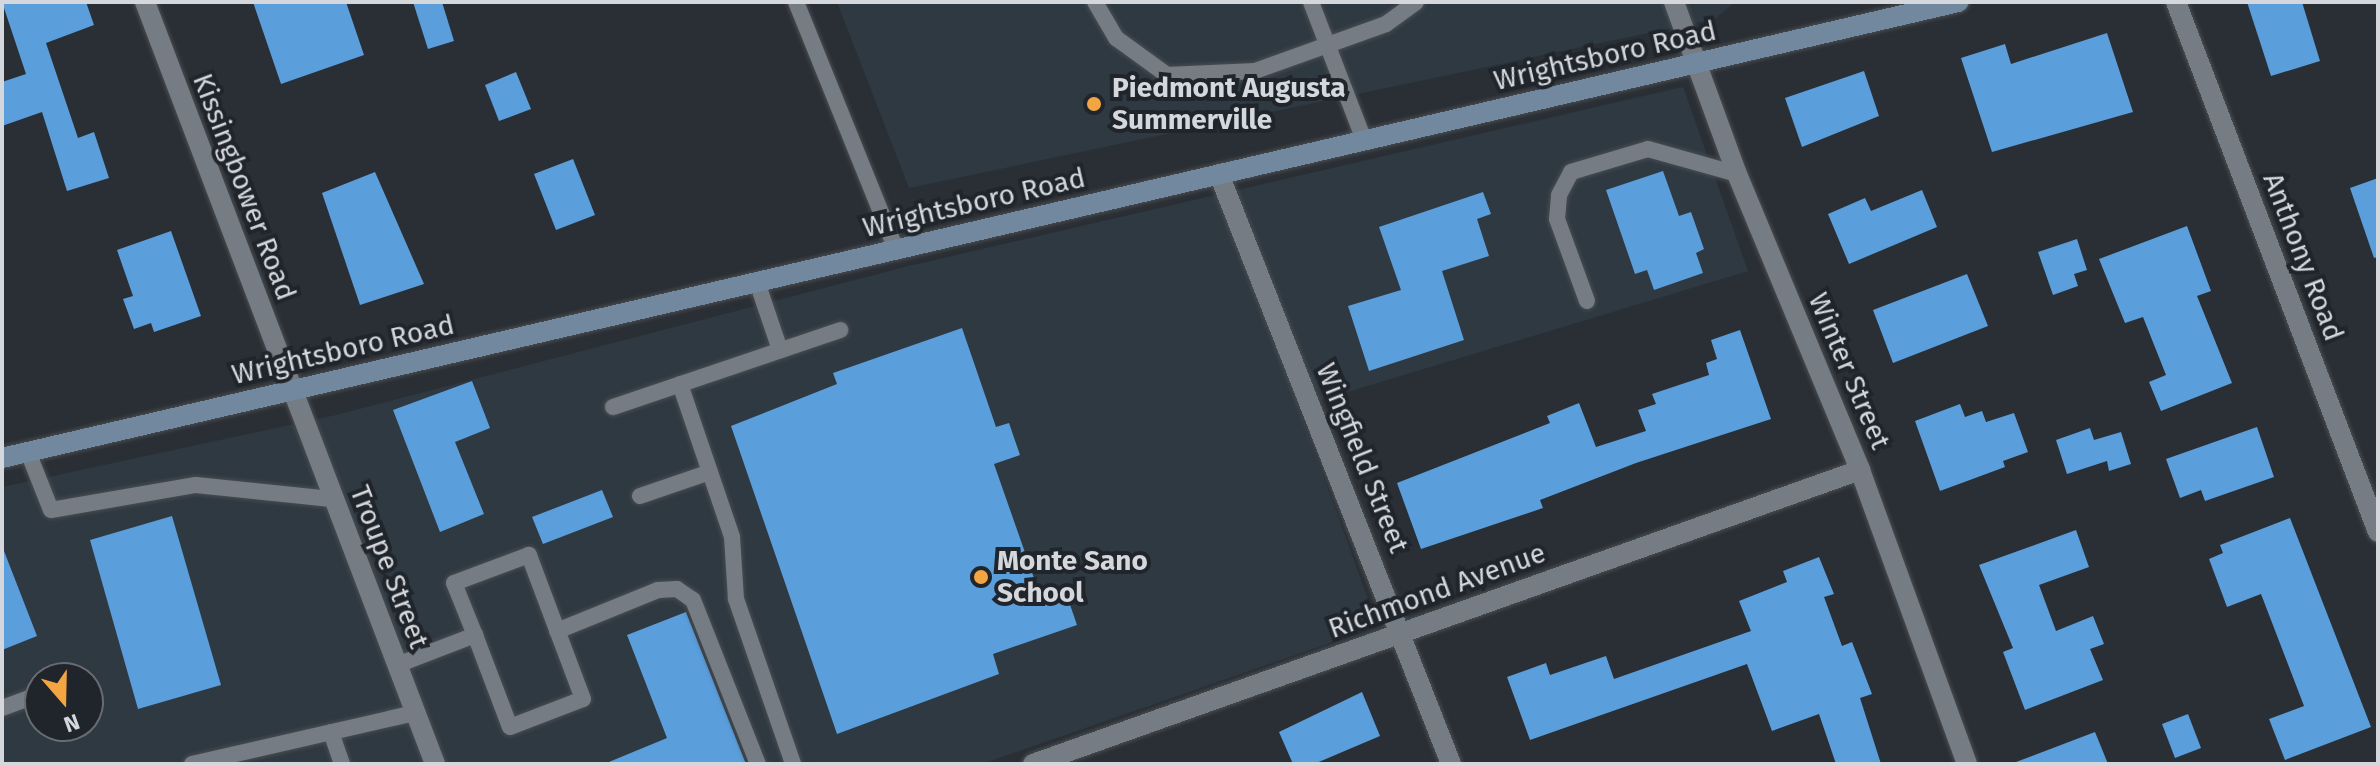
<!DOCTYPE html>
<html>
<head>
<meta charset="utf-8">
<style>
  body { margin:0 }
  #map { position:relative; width:2380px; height:766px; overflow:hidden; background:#2a2f35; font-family:"Fira Sans",sans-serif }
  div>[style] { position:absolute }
  .built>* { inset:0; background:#2f3942 }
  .building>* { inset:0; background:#5b9edc }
  .roads { filter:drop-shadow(0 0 2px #494d51) drop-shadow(0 0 2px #494d51) }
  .service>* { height:16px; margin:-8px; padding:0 8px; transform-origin:8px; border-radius:8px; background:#767c83 }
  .minor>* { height:20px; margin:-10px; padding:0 10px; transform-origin:10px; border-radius:10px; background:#767c83 }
  .tertiary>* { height:20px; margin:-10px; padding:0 10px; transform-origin:10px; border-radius:10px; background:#767c83 }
  .secondary>* { height:20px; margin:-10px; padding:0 10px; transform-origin:10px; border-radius:10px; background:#71889e }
  .dots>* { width:22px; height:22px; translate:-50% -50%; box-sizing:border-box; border:4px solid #20252b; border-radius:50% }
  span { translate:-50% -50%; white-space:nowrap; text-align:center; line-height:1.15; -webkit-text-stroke:8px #20252b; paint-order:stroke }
  .street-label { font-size:28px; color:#d4d7db }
  .poi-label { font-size:28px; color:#d4d7db; font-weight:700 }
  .left { translate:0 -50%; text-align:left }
  .frame { position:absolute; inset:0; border:4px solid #d4d7db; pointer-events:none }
  .north { position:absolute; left:24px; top:662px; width:80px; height:80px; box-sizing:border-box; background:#20252b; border:2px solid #686c71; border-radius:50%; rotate:160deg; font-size:22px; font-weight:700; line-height:32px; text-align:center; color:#d4d7db }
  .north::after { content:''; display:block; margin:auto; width:28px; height:36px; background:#f3a443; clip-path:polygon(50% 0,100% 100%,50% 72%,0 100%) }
</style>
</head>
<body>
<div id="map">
  <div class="built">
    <i style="clip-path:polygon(837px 2px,1735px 2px,1715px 19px,909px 188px)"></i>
    <i style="clip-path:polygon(evenodd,1683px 87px,1748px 271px,1298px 407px,1378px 626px,982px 764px,2px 764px,2px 487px,336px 415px,909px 266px,1683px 87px,40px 678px,88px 678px,88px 726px,40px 726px,40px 678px)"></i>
  </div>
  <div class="building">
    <i style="clip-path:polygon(2px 2px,86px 2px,94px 25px,46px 43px,78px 138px,94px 132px,109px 178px,67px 191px,42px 112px,2px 126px,2px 82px,26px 74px)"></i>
    <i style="clip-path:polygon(253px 2px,346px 2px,364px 55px,281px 84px)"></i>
    <i style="clip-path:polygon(413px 2px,442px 2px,454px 41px,428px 49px)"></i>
    <i style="clip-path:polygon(2247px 2px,2302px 2px,2320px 61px,2271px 76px)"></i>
    <i style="clip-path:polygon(2107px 33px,2133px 112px,1992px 152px,1961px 58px,2005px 44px,2011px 64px)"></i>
    <i style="clip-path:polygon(1864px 71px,1879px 116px,1802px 147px,1785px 98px)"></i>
    <i style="clip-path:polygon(516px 72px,531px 109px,499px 121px,485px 85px)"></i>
    <i style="clip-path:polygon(573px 159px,595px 215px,556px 230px,534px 174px)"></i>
    <i style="clip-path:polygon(1663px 171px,1679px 216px,1691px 212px,1704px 249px,1696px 253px,1703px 273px,1654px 290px,1647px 270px,1635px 274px,1606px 190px)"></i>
    <i style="clip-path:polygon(375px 172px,424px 284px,360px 305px,322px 193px)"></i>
    <i style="clip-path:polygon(2378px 178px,2378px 257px,2374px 258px,2350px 188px)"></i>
    <i style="clip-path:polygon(1922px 190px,1937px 227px,1849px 264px,1828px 214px,1865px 198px,1871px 211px)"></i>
    <i style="clip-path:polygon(1483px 192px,1491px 214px,1477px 219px,1489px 256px,1442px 271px,1464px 340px,1369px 371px,1348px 306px,1401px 290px,1379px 227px)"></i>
    <i style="clip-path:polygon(2187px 226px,2211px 291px,2197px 296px,2232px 383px,2161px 411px,2149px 382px,2166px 375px,2143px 317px,2125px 323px,2099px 259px)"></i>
    <i style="clip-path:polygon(171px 231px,201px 316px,154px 332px,151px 323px,134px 329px,123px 299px,133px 296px,117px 250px)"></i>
    <i style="clip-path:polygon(2077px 239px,2087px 270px,2074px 274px,2078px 286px,2053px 295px,2038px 252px)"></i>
    <i style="clip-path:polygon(1967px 274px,1988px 326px,1893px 363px,1873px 310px)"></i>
    <i style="clip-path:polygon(962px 328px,996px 427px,1009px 423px,1020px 455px,994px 464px,1043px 604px,1067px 596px,1077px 625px,993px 654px,999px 674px,837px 734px,731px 426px,837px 384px,833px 373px)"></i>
    <i style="clip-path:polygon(1740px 330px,1771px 419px,1636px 463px,1540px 500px,1543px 508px,1421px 549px,1397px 483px,1550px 423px,1547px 416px,1579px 403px,1596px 447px,1646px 431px,1638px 410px,1656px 404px,1652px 394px,1709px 375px,1706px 363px,1717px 359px,1711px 340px)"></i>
    <i style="clip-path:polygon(472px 381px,490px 428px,455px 442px,484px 514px,440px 532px,393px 410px)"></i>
    <i style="clip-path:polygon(1960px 404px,1965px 417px,1982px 411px,1986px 422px,2014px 413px,2028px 452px,2003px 461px,2005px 467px,1940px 491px,1915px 421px)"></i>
    <i style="clip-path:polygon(2257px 427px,2274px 477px,2205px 501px,2201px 490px,2180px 498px,2166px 459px)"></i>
    <i style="clip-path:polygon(2090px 428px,2094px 440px,2121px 432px,2131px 464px,2109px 471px,2107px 461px,2067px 474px,2056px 440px)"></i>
    <i style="clip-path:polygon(602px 490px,613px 517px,543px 544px,532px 517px)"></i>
    <i style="clip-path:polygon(172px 516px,221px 685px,138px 709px,90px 540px)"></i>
    <i style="clip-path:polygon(2290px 518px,2371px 727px,2285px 760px,2269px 719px,2304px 706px,2261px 594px,2227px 607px,2209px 559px,2223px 553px,2220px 545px)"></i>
    <i style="clip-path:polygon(2076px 530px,2089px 567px,2039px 585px,2056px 631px,2093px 616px,2104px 644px,2090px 649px,2103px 680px,2025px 710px,2003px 652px,2013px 648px,1979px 565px)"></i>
    <i style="clip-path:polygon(4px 551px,37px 636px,2px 650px,2px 552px)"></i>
    <i style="clip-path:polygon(1819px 557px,1834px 594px,1824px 597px,1842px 646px,1852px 642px,1872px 694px,1860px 698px,1881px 764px,1836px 764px,1819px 714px,1772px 731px,1747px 664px,1530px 740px,1507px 677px,1546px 663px,1550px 675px,1606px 656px,1614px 679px,1751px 631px,1739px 601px,1787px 582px,1783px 571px)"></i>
    <i style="clip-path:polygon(686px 612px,746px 764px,604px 764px,667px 738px,627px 635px)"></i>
    <i style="clip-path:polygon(1362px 692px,1380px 736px,1314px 764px,1293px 764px,1279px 732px)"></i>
    <i style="clip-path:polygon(2188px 714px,2201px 748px,2175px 758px,2162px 724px)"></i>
    <i style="clip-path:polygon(2095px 732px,2108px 764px,2016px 764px,2016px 762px)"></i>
  </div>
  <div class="roads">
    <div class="service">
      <i style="left:796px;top:2px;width:266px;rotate:68deg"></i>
      <i style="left:1095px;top:2px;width:42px;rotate:59.7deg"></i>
      <i style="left:1116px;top:38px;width:63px;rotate:36deg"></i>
      <i style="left:1167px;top:75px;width:88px;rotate:-2.6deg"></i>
      <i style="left:1255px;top:71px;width:139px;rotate:-19.7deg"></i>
      <i style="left:1386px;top:24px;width:37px;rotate:-36deg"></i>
      <i style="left:1311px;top:2px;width:148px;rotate:69deg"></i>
      <i style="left:757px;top:282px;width:72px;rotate:71.3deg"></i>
      <i style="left:1587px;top:301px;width:87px;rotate:-110.1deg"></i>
      <i style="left:1557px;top:219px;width:24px;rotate:-85deg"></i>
      <i style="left:1559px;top:195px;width:26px;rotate:-62deg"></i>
      <i style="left:1571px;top:172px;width:80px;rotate:-16.6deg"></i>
      <i style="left:1648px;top:149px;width:92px;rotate:15.7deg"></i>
      <i style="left:680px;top:384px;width:162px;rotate:71.2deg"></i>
      <i style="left:732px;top:537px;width:62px;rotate:86.3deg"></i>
      <i style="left:736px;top:599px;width:175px;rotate:70.9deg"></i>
      <i style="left:613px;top:407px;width:240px;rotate:-18.7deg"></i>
      <i style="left:28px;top:452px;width:62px;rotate:68.4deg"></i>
      <i style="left:51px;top:510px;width:147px;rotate:-9.8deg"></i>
      <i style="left:196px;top:485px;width:136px;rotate:5.9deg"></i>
      <i style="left:640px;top:496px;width:74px;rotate:-18.9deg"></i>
      <i style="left:557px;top:631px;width:109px;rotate:-22.1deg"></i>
      <i style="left:658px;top:590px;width:19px;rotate:-3deg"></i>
      <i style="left:677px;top:589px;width:19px;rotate:35deg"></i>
      <i style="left:693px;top:600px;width:176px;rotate:68.4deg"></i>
      <i style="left:397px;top:665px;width:84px;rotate:-21deg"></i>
      <i style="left:475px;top:635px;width:98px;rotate:69.2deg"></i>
      <i style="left:510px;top:727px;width:78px;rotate:-21deg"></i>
      <i style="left:583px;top:699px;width:154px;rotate:-110.6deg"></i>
      <i style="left:529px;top:555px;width:80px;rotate:159.5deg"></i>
      <i style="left:454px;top:583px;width:56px;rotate:68deg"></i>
      <i style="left:2px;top:708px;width:40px;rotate:-20.2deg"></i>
      <i style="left:331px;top:732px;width:34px;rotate:71deg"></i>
      <i style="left:192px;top:764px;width:229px;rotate:-12.9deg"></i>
    </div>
    <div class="minor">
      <i style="left:1674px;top:2px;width:183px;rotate:69.9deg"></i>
      <i style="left:1737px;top:174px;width:321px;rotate:67.4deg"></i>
      <i style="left:1860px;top:470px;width:313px;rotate:70deg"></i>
      <i style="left:2176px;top:2px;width:567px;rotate:69.14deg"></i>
      <i style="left:1219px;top:174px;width:634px;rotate:68.53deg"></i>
      <i style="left:1033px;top:764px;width:878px;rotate:-19.57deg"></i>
    </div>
    <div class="tertiary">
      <i style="left:145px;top:2px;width:815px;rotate:69.16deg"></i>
    </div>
    <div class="secondary">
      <i style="left:2px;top:458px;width:2009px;rotate:-13.12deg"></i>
    </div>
  </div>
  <div class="dots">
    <i style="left:1094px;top:104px;background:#f3a443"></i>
    <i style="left:981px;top:577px;background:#f3a443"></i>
  </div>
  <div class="street-label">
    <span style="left:1605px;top:56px;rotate:-13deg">Wrightsboro Road</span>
    <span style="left:244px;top:187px;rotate:69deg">Kissingbower Road</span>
    <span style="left:974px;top:203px;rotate:-13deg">Wrightsboro Road</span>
    <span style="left:2303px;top:257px;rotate:69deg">Anthony Road</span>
    <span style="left:343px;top:350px;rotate:-13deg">Wrightsboro Road</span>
    <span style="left:1849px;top:371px;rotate:67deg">Winter Street</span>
    <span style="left:1362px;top:458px;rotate:68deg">Wingfield Street</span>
    <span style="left:389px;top:567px;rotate:69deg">Troupe Street</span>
    <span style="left:1437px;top:591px;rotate:-20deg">Richmond Avenue</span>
  </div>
  <div class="poi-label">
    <span class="left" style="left:1112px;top:104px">Piedmont Augusta<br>Summerville</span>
    <span class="left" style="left:997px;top:577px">Monte Sano<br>School</span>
  </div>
  <div class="frame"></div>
  <div class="north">N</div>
</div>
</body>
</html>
